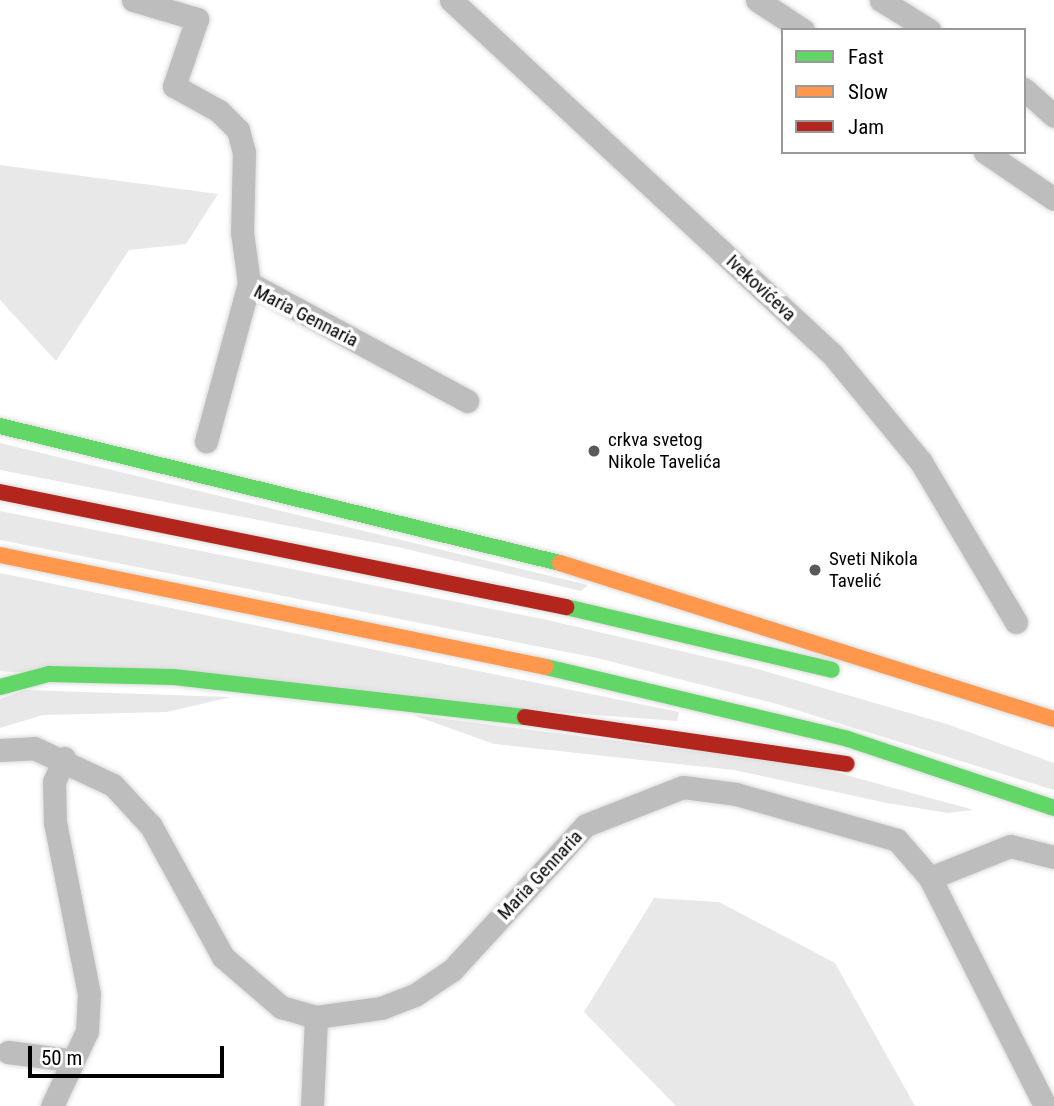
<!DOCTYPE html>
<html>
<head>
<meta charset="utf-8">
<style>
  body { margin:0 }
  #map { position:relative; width:1054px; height:1106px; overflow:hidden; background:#fff; font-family:"Roboto Condensed",sans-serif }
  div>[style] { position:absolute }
  .green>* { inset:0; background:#e8e8e8 }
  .roads { filter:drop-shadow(0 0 2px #dbdbdb) drop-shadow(0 0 2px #dbdbdb) }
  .street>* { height:23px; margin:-11.5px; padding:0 11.5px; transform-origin:11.5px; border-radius:11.5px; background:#bdbdbd }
  .fast>* { height:16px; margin:-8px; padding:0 8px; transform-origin:8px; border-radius:8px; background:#63d668 }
  .slow>* { height:16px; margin:-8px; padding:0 8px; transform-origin:8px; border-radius:8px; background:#ff974d }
  .jam>* { height:16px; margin:-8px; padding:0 8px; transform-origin:8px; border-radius:8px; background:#b3261e }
  .dots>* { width:19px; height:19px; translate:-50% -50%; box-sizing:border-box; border:4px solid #fff; border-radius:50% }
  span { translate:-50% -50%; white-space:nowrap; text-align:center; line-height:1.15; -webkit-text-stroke:7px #fff; paint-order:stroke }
  .street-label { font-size:19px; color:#000 }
  .poi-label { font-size:19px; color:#000 }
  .left { translate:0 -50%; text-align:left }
  .legend { position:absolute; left:781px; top:28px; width:245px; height:126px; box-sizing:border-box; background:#fff; border:2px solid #999; margin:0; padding:9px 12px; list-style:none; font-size:21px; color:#000 }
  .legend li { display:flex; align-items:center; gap:14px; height:35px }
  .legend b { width:35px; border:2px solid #999 }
  .scale { position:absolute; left:28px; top:1046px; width:196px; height:32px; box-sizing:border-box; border:4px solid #000; border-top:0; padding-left:9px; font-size:21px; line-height:24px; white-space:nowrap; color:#000; -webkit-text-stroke:5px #fff; paint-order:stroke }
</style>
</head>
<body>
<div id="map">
  <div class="green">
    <i style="clip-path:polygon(0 165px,218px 194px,186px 244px,129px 250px,56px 361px,0 300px)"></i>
    <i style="clip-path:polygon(0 443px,588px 585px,581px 591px,398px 547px,0 470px)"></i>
    <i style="clip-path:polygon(0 511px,543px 619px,758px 669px,947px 724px,1054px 763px,1054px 790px,777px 704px,597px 658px,0 540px)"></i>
    <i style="clip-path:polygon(0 573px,679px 712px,677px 721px,0 671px)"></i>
    <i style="clip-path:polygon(25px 690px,231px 697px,167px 712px,43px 715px,0 728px,0 699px)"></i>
    <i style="clip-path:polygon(413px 715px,813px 766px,974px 810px,948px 813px,887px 803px,734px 770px,494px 744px)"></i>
    <i style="clip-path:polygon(654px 898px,719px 902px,835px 963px,915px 1106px,676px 1106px,584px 1012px)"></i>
  </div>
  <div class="roads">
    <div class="street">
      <i style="left:133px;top:0;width:67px;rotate:16.5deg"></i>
      <i style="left:197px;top:19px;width:71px;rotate:108.9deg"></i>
      <i style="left:174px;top:86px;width:51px;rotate:29.1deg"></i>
      <i style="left:219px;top:111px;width:27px;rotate:45deg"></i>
      <i style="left:238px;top:130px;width:23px;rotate:75deg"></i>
      <i style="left:244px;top:152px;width:80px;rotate:91.4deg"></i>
      <i style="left:242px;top:232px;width:51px;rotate:82.2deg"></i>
      <i style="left:249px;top:283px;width:164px;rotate:105.2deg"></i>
      <i style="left:451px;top:0;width:520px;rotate:42.9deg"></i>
      <i style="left:832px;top:354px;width:140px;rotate:50.5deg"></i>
      <i style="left:921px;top:462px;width:186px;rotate:59.3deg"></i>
      <i style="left:757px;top:0;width:55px;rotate:33.1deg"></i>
      <i style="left:881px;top:0;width:57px;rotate:32deg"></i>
      <i style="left:1024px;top:89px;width:40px;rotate:42deg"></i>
      <i style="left:985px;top:152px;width:83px;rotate:34.3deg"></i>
      <i style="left:249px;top:283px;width:248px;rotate:28.4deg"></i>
      <i style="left:0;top:750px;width:34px;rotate:-3deg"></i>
      <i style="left:34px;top:748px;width:87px;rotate:25.1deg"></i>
      <i style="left:113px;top:785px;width:56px;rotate:47.2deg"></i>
      <i style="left:151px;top:826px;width:149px;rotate:61.2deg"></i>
      <i style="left:223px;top:957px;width:77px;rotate:40.8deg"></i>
      <i style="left:281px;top:1007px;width:36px;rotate:16deg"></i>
      <i style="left:316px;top:1017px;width:66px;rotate:-7.9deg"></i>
      <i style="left:381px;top:1008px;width:36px;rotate:-21deg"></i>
      <i style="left:415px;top:995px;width:45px;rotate:-34deg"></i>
      <i style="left:452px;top:970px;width:197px;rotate:-47.3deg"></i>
      <i style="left:586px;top:825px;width:104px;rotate:-21.4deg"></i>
      <i style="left:683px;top:787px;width:53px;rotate:7.5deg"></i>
      <i style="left:736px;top:794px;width:167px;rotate:15.9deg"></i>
      <i style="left:897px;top:840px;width:50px;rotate:49deg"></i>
      <i style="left:930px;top:878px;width:86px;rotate:-21.8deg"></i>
      <i style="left:1010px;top:846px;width:45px;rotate:14deg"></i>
      <i style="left:930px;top:878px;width:255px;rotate:63.2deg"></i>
      <i style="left:8px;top:1052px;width:63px;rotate:7.4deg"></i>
      <i style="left:52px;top:1106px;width:83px;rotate:-65deg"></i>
      <i style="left:87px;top:1031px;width:37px;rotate:-87deg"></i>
      <i style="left:89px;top:994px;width:174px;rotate:-101.2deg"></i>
      <i style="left:55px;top:823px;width:41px;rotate:-91.4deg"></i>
      <i style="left:54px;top:782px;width:26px;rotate:-67deg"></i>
      <i style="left:312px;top:1106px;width:89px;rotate:-87.4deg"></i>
    </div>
    <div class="fast">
      <i style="left:0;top:426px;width:577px;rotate:13.75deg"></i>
      <i style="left:566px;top:607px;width:273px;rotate:13.3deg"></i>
      <i style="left:546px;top:667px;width:310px;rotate:13.4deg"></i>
      <i style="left:848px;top:739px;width:217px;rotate:18.5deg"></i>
      <i style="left:0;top:687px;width:51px;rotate:-14.9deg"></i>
      <i style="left:49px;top:674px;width:125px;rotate:1.4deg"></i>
      <i style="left:174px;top:677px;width:353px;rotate:6.5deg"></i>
    </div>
    <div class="slow">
      <i style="left:0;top:555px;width:557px;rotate:11.59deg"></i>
      <i style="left:560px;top:563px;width:518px;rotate:17.53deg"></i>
    </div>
    <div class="jam">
      <i style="left:0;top:492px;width:578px;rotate:11.49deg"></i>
      <i style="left:525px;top:717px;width:325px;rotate:8.3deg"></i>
    </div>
  </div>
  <div class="dots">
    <i style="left:594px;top:451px;background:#595959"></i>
    <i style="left:815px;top:570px;background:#595959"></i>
  </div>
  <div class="street-label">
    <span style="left:761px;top:288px;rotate:43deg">Ivekovićeva</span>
    <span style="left:306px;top:316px;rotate:27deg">Maria Gennaria</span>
    <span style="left:540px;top:875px;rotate:-47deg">Maria Gennaria</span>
  </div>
  <div class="poi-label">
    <span class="left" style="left:608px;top:451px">crkva svetog<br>Nikole Tavelića</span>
    <span class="left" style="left:829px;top:570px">Sveti Nikola<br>Tavelić</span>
  </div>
  <ul class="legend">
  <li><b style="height:9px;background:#63d668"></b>Fast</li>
  <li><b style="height:9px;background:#ff974d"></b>Slow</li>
  <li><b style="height:9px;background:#b3261e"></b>Jam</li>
  </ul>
  <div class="scale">50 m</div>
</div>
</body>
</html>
